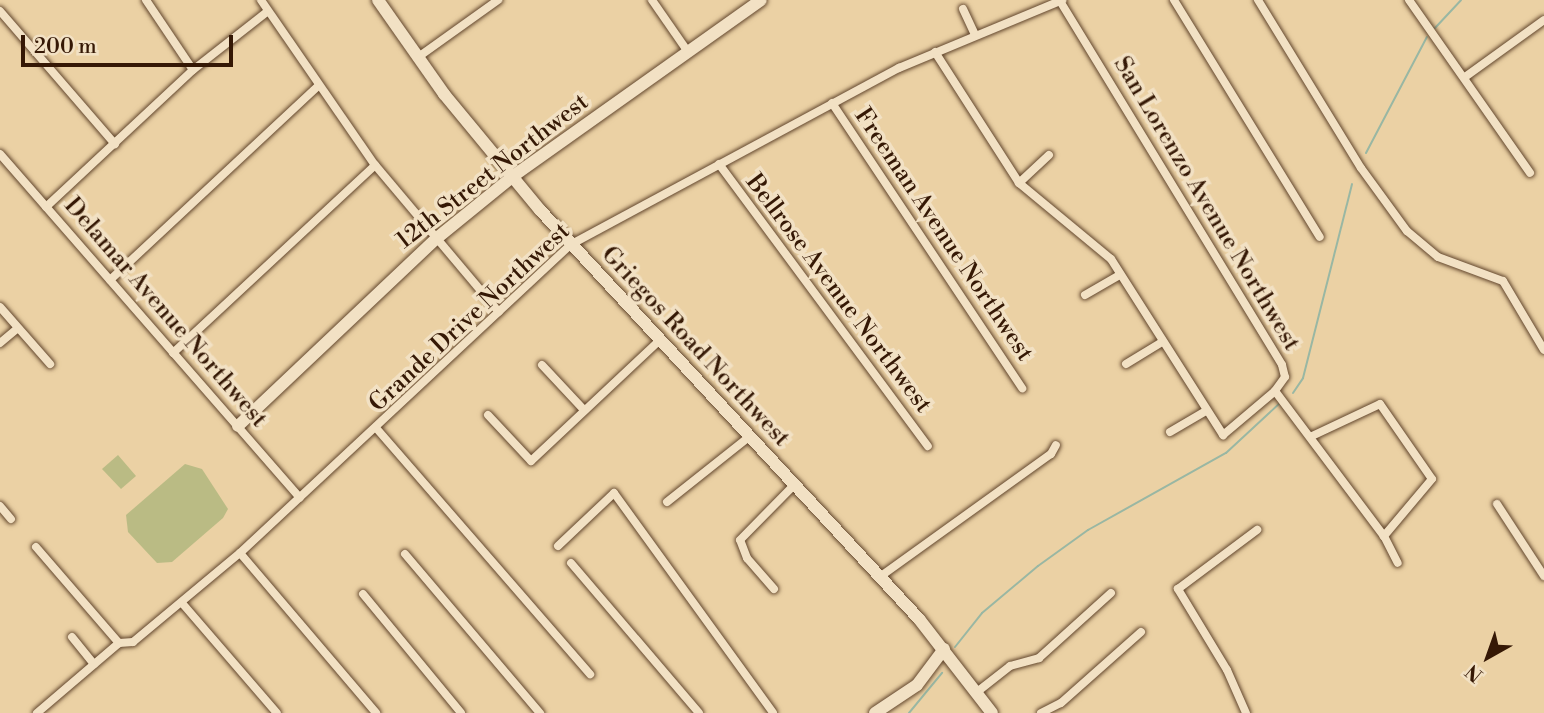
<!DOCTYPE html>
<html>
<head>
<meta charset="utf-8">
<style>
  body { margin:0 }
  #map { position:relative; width:1544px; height:713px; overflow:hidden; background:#ebd1a4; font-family:"Libre Bodoni",serif }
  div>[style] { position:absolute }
  .green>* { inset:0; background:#babb84 }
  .stream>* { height:2px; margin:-1px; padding:0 1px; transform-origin:1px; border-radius:1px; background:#99b7a3 }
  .roads { filter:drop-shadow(0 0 2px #62462d) drop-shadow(0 0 2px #62462d) }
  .street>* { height:8px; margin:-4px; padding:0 4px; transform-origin:4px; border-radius:4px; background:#f2e1c4 }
  .secondary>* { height:12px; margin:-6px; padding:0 6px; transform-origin:6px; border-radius:6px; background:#f2e1c4 }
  span { translate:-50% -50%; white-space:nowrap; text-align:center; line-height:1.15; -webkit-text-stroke:7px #f2e1c4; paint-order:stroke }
  .street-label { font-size:24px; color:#351805 }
  .north { position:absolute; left:1453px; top:622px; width:70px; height:70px; -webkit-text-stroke:5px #f2e1c4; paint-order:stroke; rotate:220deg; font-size:19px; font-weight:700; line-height:28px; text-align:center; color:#351805 }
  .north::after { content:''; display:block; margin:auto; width:24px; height:32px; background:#351805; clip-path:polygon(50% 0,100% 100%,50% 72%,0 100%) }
  .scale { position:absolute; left:21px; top:35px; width:212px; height:32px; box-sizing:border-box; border:4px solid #351805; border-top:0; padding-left:9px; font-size:21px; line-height:24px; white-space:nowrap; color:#351805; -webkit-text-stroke:5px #f2e1c4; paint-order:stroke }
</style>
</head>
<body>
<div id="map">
  <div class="green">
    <i style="clip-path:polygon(118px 455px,136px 476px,121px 489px,102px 469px)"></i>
    <i style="clip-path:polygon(185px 464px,202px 469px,228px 509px,223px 518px,172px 562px,157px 563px,128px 532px,126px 515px)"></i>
  </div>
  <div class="stream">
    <i style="left:1435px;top:28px;width:38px;rotate:-47deg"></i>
    <i style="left:1366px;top:153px;width:131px;rotate:-62.3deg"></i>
    <i style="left:1293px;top:393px;width:18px;rotate:-56deg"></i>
    <i style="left:1303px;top:378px;width:200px;rotate:-75.8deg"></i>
    <i style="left:955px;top:647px;width:43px;rotate:-51.5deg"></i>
    <i style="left:982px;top:613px;width:73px;rotate:-40deg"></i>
    <i style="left:1038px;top:566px;width:62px;rotate:-35.8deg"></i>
    <i style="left:1088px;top:530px;width:158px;rotate:-29.2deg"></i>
    <i style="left:1226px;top:453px;width:72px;rotate:-42.8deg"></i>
    <i style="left:909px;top:713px;width:52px;rotate:-50.5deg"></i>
  </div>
  <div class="roads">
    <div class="street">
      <i style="left:146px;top:0;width:84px;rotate:56.1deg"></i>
      <i style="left:261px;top:0;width:201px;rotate:55.4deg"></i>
      <i style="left:375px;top:165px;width:192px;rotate:49.9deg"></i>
      <i style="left:652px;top:0;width:63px;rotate:55.3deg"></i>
      <i style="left:1174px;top:0;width:278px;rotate:58.4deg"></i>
      <i style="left:1258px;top:0;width:197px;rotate:58.5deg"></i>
      <i style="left:1361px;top:168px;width:78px;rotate:53.9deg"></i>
      <i style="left:1407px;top:231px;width:40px;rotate:40deg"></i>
      <i style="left:1438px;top:257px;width:69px;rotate:20.3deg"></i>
      <i style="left:1503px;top:281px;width:80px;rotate:59.3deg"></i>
      <i style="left:1409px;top:0;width:211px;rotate:55deg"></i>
      <i style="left:1060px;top:1px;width:426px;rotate:58.6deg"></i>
      <i style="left:1282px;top:365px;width:12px;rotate:76deg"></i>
      <i style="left:1285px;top:377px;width:17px;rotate:126deg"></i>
      <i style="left:1275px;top:391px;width:181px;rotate:53.1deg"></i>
      <i style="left:1384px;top:536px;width:30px;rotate:63deg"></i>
      <i style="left:963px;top:9px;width:29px;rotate:65deg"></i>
      <i style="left:0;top:11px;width:176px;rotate:49.2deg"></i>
      <i style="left:935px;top:52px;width:156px;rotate:57.3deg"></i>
      <i style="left:1019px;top:183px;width:119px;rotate:39.6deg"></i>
      <i style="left:1111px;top:259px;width:209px;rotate:57.5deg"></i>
      <i style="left:1223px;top:435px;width:68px;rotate:-40.2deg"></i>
      <i style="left:417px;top:58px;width:100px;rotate:-35.6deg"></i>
      <i style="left:1465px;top:77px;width:97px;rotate:-35.8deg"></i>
      <i style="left:832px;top:103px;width:343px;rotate:56.3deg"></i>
      <i style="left:0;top:154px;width:456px;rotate:48.9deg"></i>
      <i style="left:719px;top:164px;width:351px;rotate:53.5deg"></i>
      <i style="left:1019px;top:183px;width:41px;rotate:-43deg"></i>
      <i style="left:46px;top:207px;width:201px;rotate:-43deg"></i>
      <i style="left:193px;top:70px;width:95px;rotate:-38.2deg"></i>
      <i style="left:110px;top:280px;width:284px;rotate:-43deg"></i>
      <i style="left:1085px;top:295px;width:39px;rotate:-30deg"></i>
      <i style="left:0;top:307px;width:76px;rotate:48.7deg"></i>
      <i style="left:0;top:343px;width:23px;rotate:-40deg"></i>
      <i style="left:173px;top:353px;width:276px;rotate:-42.9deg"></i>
      <i style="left:1126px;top:364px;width:42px;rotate:-31.4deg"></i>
      <i style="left:542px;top:365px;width:62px;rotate:47deg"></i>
      <i style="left:488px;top:415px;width:63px;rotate:46.9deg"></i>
      <i style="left:531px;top:461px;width:177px;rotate:-43.2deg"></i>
      <i style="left:377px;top:429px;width:325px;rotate:49deg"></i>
      <i style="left:1170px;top:432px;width:42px;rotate:-30.3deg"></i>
      <i style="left:1312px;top:436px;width:75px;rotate:-25.2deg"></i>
      <i style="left:1380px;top:404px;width:91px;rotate:55.3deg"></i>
      <i style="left:1432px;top:479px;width:75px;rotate:130.1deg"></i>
      <i style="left:667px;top:502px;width:106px;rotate:-38.5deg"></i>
      <i style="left:1497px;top:504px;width:86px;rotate:56.9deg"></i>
      <i style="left:0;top:506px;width:17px;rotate:50deg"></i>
      <i style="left:558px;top:546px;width:77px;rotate:-43.4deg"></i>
      <i style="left:614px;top:493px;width:271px;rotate:54.1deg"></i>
      <i style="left:36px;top:547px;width:127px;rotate:49.2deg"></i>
      <i style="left:240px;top:553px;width:210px;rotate:49.6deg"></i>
      <i style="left:405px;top:554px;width:209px;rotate:49.7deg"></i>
      <i style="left:571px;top:563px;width:197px;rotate:49.5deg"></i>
      <i style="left:881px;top:576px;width:209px;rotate:-35.7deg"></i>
      <i style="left:1051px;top:454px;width:10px;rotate:-61deg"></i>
      <i style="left:774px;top:589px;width:41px;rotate:-131.1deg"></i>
      <i style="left:747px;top:558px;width:19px;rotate:-111deg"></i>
      <i style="left:740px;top:540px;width:77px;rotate:-45.5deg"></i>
      <i style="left:363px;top:594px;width:154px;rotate:50.5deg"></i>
      <i style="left:182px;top:603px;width:145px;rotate:49.2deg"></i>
      <i style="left:72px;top:637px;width:35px;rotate:51deg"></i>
      <i style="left:977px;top:692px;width:42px;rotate:-38.2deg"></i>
      <i style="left:1010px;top:666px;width:30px;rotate:-15deg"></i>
      <i style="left:1039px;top:658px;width:97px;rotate:-42.1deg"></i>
      <i style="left:37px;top:713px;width:108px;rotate:-40.5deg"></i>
      <i style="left:119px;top:643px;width:14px;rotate:-4deg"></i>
      <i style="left:133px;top:642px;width:139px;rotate:-39.8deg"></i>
      <i style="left:240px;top:553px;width:451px;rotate:-43deg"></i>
      <i style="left:570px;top:245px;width:374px;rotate:-28.3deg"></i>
      <i style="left:899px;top:68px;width:177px;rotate:-22.6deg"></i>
      <i style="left:1041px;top:713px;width:22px;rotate:-27deg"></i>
      <i style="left:1061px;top:703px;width:107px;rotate:-41.6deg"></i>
      <i style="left:1246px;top:713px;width:47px;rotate:-113.8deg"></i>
      <i style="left:1227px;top:670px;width:95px;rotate:-121.2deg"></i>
      <i style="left:1178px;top:589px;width:99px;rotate:-36.8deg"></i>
    </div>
    <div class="secondary">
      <i style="left:378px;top:0;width:115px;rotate:54.9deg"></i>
      <i style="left:444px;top:94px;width:151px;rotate:50.4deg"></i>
      <i style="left:540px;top:210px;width:558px;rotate:47.18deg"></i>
      <i style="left:919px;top:619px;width:119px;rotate:52.2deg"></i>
      <i style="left:238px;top:426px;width:274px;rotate:-43.4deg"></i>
      <i style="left:437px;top:238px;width:97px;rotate:-39.1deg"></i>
      <i style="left:512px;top:177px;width:305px;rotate:-35.4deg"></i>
      <i style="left:875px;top:713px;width:50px;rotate:-33.7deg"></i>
      <i style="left:917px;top:685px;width:45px;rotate:-53.1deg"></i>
    </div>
  </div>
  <div class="street-label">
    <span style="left:493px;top:172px;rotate:-38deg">12th Street Northwest</span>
    <span style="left:1206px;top:204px;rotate:59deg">San Lorenzo Avenue Northwest</span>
    <span style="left:943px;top:235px;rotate:56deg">Freeman Avenue Northwest</span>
    <span style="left:838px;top:294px;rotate:53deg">Bellrose Avenue Northwest</span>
    <span style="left:165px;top:313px;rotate:49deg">Delamar Avenue Northwest</span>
    <span style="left:470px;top:318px;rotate:-43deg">Grande Drive Northwest</span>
    <span style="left:695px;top:347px;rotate:47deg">Griegos Road Northwest</span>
  </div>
  <div class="north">N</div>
  <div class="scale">200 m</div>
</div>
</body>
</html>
